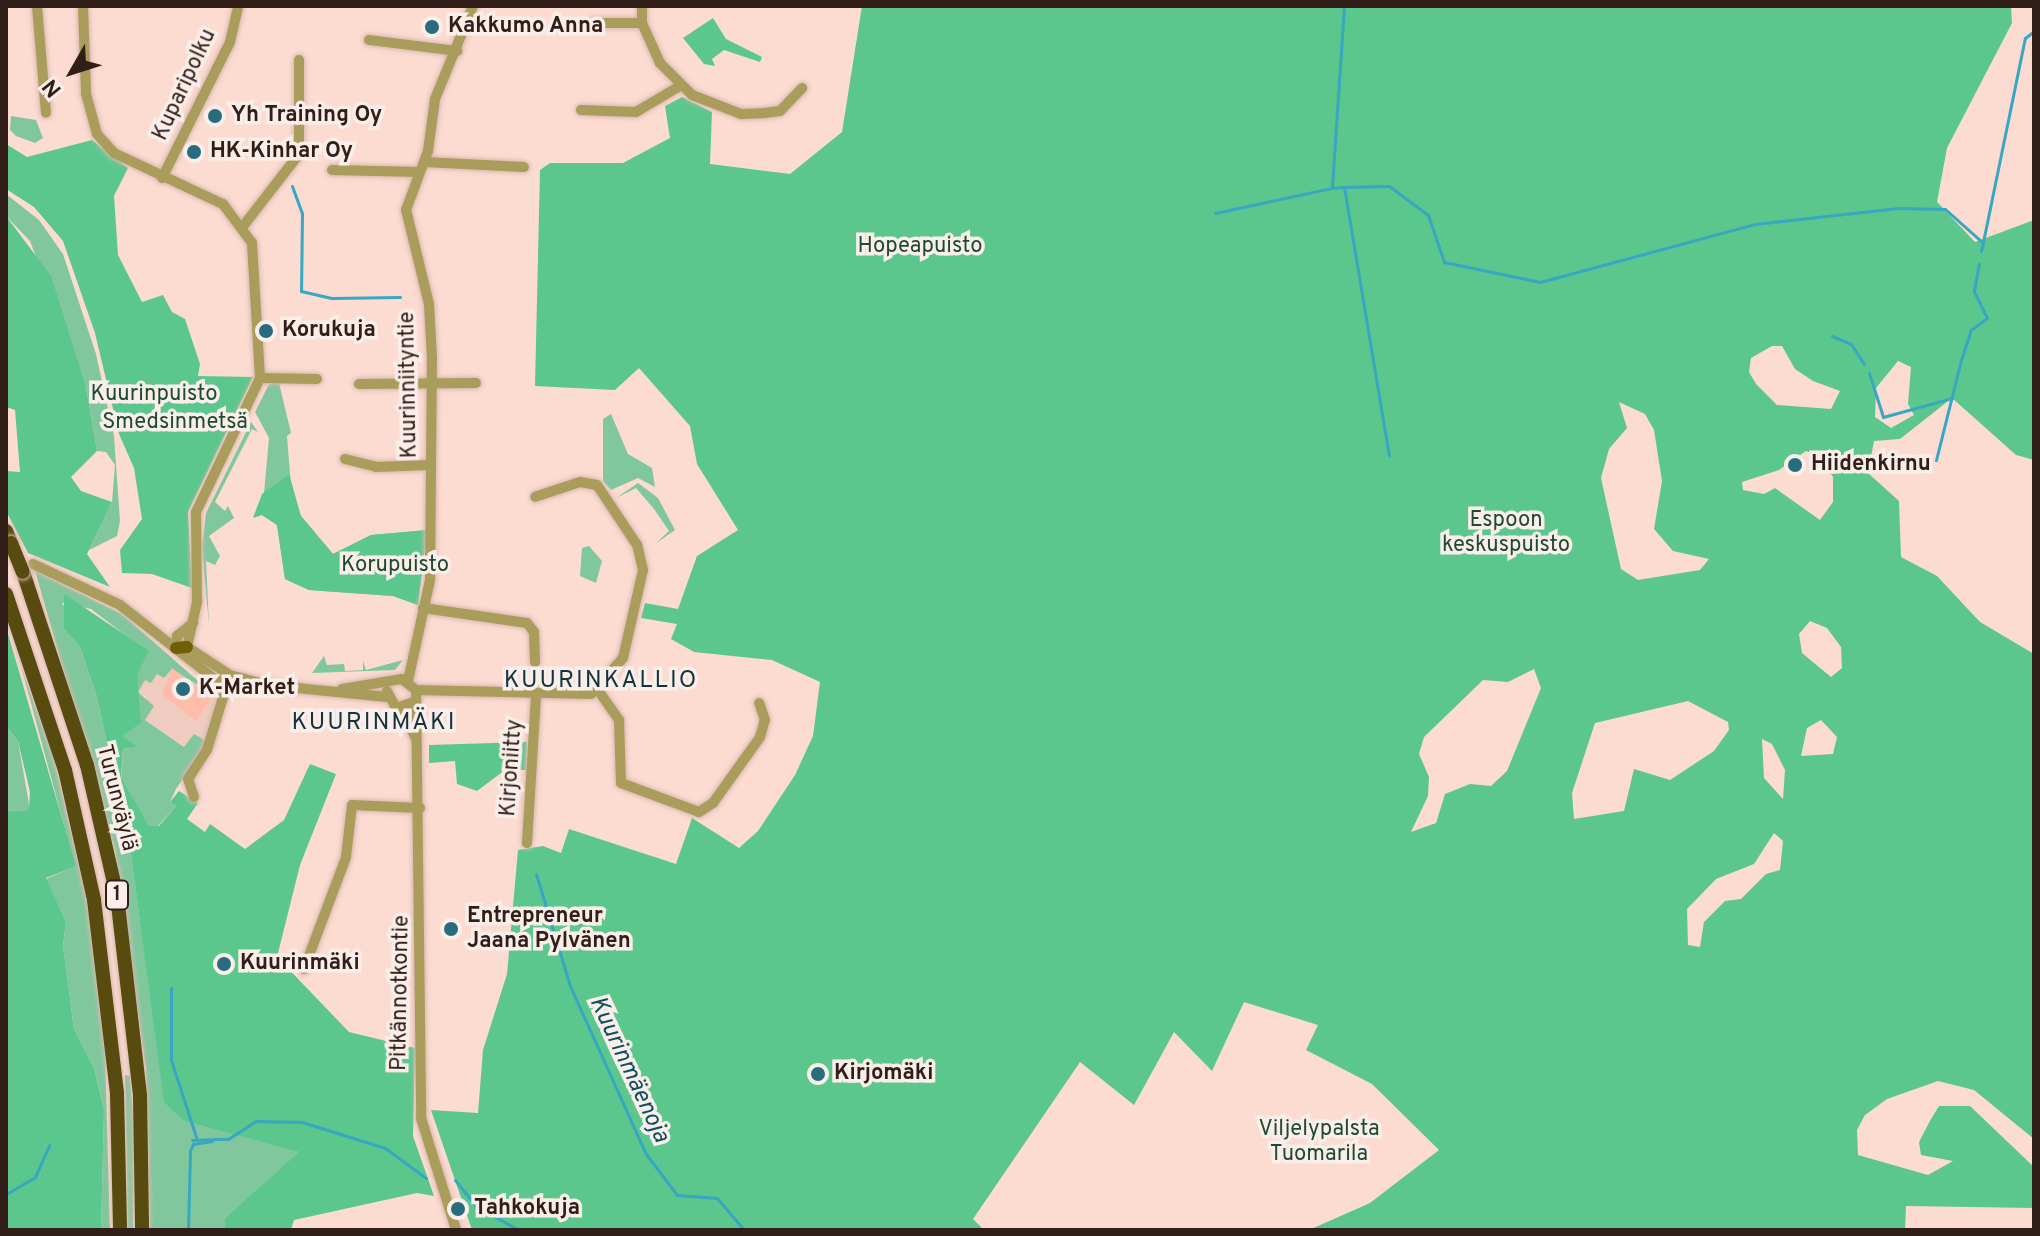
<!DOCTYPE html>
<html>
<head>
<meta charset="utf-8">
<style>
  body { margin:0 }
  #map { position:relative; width:2040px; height:1236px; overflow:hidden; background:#fcdbd1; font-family:Overpass,sans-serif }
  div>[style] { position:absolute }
  .built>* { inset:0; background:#f0cbbf }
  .green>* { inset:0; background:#81c79d }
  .forest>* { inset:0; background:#5cc78d }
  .stream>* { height:3px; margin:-1.5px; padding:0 1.5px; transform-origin:1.5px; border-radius:1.5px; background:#37a7c2 }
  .building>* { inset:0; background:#fdbdaa }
  .roads { filter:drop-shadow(0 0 2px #d8b9b0) drop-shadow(0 0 2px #d8b9b0) }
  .minor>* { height:10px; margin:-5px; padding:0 5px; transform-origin:5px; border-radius:5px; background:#aa9c5b }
  .major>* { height:12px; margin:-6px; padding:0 6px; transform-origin:6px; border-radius:6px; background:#705f08 }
  .highway>* { height:14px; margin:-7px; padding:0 7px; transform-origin:7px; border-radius:7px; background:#574b10 }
  .bridges { filter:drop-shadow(0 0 2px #d8b9b0) drop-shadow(0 0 2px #d8b9b0) }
  .highway-bridge>* { height:14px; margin:-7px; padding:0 7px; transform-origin:7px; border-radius:7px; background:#574b10 }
  .dots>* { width:22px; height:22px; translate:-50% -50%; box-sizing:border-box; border:4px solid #f9eeea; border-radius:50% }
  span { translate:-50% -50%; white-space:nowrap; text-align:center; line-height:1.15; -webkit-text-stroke:7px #f9eeea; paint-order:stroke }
  .shield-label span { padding:2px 6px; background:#f9eeea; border:2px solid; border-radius:6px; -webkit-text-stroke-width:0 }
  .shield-label { font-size:20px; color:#321e18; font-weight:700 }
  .poi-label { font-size:22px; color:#321e18; font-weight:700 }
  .left { translate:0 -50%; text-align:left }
  .street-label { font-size:22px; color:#321e18 }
  .park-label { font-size:22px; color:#1e4a32 }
  .neighbourhood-label { font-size:24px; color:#14343c; letter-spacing:2px }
  .water-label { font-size:24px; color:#104f5e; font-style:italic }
  .frame { position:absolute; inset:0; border:8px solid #321e18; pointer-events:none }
  .north { position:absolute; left:32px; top:32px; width:80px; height:80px; -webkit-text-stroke:6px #f9eeea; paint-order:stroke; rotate:231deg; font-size:22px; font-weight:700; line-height:32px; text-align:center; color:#321e18 }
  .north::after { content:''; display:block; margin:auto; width:28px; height:36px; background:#321e18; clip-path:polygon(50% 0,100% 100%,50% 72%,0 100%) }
</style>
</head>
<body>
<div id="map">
  <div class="built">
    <i style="clip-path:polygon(149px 651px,219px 698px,208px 742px,185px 747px,144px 719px,146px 697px,138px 692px)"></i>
  </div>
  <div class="green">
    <i style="clip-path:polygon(11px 116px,36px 120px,43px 138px,35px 143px,16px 136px,10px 130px)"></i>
    <i style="clip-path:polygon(6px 194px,39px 220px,63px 254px,96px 354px,114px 436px,120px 521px,117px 536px,89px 550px,112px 502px,115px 465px,106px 452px,97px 451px,86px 387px,30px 241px,6px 216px)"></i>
    <i style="clip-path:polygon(279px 383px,291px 433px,287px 436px,292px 498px,301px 516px,333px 554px,371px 535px,427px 530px,418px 605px,393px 596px,309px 590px,285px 579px,277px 525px,262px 515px,269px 438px,255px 412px,269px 384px)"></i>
    <i style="clip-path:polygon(611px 414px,628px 454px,652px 468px,655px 487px,638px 478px,611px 490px,603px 481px,603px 419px)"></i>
    <i style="clip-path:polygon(251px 422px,258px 432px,252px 429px,215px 502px,225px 511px,228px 506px,234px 518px,209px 536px,220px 556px,215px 565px,206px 561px,209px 625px,202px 548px,206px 513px)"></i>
    <i style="clip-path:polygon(638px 483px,658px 498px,675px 530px,655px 544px,669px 531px,654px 509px,636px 488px,616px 498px)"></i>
    <i style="clip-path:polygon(589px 546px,602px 561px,596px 583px,580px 576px,582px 548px)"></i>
    <i style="clip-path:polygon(35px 571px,122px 614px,214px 695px,172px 669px,164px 678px,157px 674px,151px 683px,145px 680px,138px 692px,154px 706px,145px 720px,184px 747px,194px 734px,208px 742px,176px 789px,170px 802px,176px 806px,158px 826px,149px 826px,121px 785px,123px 749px,138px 747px,121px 737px,137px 711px,133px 641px,91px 609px,62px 603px,69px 615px,64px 629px,80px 647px,96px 694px,130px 847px,165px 1102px,183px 1121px,300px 1152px,225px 1218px,225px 1230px,150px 1230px,146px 1070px,115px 850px)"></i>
    <i style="clip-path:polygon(324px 656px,327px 665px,344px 664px,345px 671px,363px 670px,363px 661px,366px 670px,403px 660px,395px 670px,312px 673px)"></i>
    <i style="clip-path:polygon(21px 666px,54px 759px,91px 919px,104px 1014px,110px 1230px,101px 1230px,104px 1110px,94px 1068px,74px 1029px,63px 945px,66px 922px,46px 879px,75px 866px)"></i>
    <i style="clip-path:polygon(6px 726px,18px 741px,30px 810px,6px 811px)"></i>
    <i style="clip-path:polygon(125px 1075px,130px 1076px,134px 1129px,133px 1230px,128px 1230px)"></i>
  </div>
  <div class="forest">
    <i style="clip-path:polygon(evenodd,862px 6px,2011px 6px,2012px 23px,1947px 148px,1937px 202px,1975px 242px,2034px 220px,2034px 460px,2016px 455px,1952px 398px,1900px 439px,1874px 441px,1868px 473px,1899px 501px,1901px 557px,1937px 576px,1980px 622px,2034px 654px,2034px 1139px,1974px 1090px,1938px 1081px,1887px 1099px,1865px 1115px,1857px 1130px,1858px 1155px,1928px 1175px,1953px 1161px,1921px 1155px,1919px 1142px,1931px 1119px,1939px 1106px,1970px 1106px,2034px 1167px,2034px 1208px,1906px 1206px,1905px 1230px,1309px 1230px,1370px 1203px,1439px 1150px,1372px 1084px,1306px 1050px,1318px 1025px,1244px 1002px,1212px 1071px,1174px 1032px,1134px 1105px,1080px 1062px,973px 1219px,984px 1230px,472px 1230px,431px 1110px,478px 1113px,483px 1050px,507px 974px,518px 850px,543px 846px,561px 853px,569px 829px,676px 864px,692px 818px,739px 848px,758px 831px,795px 775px,813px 736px,820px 682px,772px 660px,694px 652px,671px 639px,677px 624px,641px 618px,645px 603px,678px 609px,697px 556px,738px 530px,697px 464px,690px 426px,639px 368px,615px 390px,535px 386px,540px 170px,550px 163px,623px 163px,670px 138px,665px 106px,682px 97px,712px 112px,710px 164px,790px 174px,842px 132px,862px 6px,1772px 346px,1782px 346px,1795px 369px,1813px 381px,1840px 391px,1831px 409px,1777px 405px,1756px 384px,1749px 372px,1751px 358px,1772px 346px,862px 6px,1898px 361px,1911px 367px,1908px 404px,1914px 415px,1891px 428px,1875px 417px,1876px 388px,1898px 361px,862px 6px,1619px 402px,1645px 414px,1654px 430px,1662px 481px,1654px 529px,1673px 551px,1709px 559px,1700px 570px,1638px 580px,1621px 569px,1601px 478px,1609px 449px,1627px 428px,1619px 402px,862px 6px,1806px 451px,1819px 456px,1833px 477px,1833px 502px,1820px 520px,1775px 488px,1764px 494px,1743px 490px,1742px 482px,1779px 470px,1806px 451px,862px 6px,1810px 621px,1827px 628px,1841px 647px,1842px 668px,1831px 677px,1802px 653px,1799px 634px,1810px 621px,862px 6px,1534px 669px,1541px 688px,1507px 771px,1491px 786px,1470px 784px,1445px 794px,1436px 823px,1411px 832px,1428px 796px,1429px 777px,1419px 754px,1424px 737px,1483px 680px,1508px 682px,1534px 669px,862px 6px,1688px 701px,1728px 722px,1729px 730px,1714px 751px,1670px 780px,1634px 769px,1624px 811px,1574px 819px,1572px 793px,1595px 723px,1688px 701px,862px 6px,1821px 720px,1837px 737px,1833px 754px,1801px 756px,1807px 728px,1821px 720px,862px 6px,1762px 739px,1772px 744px,1785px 770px,1783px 799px,1764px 778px,1762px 739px,862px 6px,1774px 833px,1783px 841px,1780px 870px,1766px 874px,1741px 899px,1725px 901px,1704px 922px,1700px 947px,1688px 945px,1687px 909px,1716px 879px,1754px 864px,1774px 833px)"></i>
    <i style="clip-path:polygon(713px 18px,726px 39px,762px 57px,760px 62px,724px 50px,712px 59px,715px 66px,704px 64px,683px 38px)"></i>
    <i style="clip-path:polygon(92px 140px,128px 168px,114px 196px,118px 255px,142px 302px,163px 295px,172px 312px,185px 319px,200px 364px,198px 376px,253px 377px,188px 512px,192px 588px,152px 574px,122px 573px,120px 550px,142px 519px,134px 468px,119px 434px,95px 333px,63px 241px,34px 207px,6px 189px,6px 144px,27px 157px)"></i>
    <i style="clip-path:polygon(6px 216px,51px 276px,86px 387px,97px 451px,71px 477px,81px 491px,112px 502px,87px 554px,110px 587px,28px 553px,6px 511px,6px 471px,20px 472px,15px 410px,6px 407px)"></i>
    <i style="clip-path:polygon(289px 474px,301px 516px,333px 554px,371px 535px,427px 530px,418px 605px,393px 596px,309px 590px,285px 579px,277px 525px,262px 515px,253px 518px,262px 494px)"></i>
    <i style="clip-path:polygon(64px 594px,149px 651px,137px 675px,141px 723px,122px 736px,138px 747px,123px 749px,121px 778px,149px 826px,159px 826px,176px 806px,170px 802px,179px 791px,198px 803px,187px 819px,205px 832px,210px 824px,245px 849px,284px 820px,310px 764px,336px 774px,300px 865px,277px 957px,349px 1032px,415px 1048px,413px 1136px,434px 1196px,417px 1193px,294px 1220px,291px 1230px,225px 1230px,225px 1218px,299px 1152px,183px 1121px,164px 1102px,130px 847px,96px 694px,80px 647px,64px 629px)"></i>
    <i style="clip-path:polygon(6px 627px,76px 866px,46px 878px,66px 922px,63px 945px,74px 1029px,94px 1068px,104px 1110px,101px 1230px,6px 1230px,6px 811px,29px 810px,30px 792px,18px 741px,6px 726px)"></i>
    <i style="clip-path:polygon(527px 742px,526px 770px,505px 770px,477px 791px,457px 784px,455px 761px,429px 763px,429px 745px)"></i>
  </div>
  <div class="stream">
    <i style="left:1344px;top:6px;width:182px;rotate:93.8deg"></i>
    <i style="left:1332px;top:188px;width:12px;rotate:-5deg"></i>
    <i style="left:1344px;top:187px;width:272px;rotate:80.5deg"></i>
    <i style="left:292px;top:186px;width:29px;rotate:70deg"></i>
    <i style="left:302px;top:213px;width:78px;rotate:90.7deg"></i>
    <i style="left:301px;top:291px;width:31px;rotate:13deg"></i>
    <i style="left:331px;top:298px;width:69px;rotate:-0.8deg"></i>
    <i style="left:1344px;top:187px;width:45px;rotate:-1.3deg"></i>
    <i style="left:1389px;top:186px;width:49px;rotate:36.6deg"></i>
    <i style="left:1428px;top:215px;width:50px;rotate:71.2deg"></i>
    <i style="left:1444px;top:262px;width:98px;rotate:11.8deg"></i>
    <i style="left:1540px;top:282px;width:223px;rotate:-15.1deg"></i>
    <i style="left:1755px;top:224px;width:144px;rotate:-6.4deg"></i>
    <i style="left:1898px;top:208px;width:47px;rotate:1.2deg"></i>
    <i style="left:1945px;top:209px;width:51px;rotate:41.8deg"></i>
    <i style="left:1983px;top:243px;width:8px;rotate:104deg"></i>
    <i style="left:1215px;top:213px;width:120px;rotate:-12.1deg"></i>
    <i style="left:1983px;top:242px;width:208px;rotate:-78.4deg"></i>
    <i style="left:2025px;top:38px;width:11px;rotate:-38deg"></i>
    <i style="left:1832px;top:336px;width:21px;rotate:23deg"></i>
    <i style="left:1851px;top:344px;width:24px;rotate:57deg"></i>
    <i style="left:1869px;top:373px;width:46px;rotate:72.3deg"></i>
    <i style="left:1883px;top:417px;width:72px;rotate:-15.4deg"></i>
    <i style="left:1936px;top:460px;width:103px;rotate:-76deg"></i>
    <i style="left:1961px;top:360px;width:32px;rotate:-72deg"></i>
    <i style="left:1971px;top:330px;width:20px;rotate:-37deg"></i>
    <i style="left:1987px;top:318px;width:30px;rotate:-116deg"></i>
    <i style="left:1974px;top:291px;width:28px;rotate:-80deg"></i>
    <i style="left:536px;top:874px;width:117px;rotate:73.1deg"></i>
    <i style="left:570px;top:986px;width:184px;rotate:65.7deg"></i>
    <i style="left:646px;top:1154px;width:51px;rotate:52.9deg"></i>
    <i style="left:677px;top:1195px;width:40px;rotate:4.3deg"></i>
    <i style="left:717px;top:1198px;width:42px;rotate:49.8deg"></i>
    <i style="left:171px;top:988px;width:72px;rotate:90deg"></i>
    <i style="left:171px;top:1060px;width:84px;rotate:72deg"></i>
    <i style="left:192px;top:1140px;width:36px;rotate:-2deg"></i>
    <i style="left:228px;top:1139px;width:33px;rotate:-33deg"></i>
    <i style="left:256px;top:1121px;width:46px;rotate:1.2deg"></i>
    <i style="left:302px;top:1122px;width:87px;rotate:17.4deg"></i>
    <i style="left:385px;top:1148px;width:51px;rotate:36.2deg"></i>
    <i style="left:455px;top:1180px;width:35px;rotate:51deg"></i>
    <i style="left:477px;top:1207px;width:48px;rotate:28.7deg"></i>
    <i style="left:6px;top:1194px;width:34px;rotate:-30deg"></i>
    <i style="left:35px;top:1177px;width:35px;rotate:-66deg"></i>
    <i style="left:188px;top:1230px;width:79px;rotate:-88.5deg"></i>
    <i style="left:190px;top:1151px;width:8px;rotate:-67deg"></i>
    <i style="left:193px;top:1144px;width:19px;rotate:-9deg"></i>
  </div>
  <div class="building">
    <i style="clip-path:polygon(172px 668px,212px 698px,196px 721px,162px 695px)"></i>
  </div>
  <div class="roads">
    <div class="minor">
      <i style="left:37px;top:6px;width:107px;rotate:85.2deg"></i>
      <i style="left:83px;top:6px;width:88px;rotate:88deg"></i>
      <i style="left:86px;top:94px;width:41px;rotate:74.6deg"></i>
      <i style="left:97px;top:134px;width:25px;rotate:48deg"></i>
      <i style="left:114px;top:153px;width:120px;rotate:25.1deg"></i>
      <i style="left:223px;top:204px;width:49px;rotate:53.4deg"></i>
      <i style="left:252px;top:243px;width:135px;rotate:86.6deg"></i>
      <i style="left:260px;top:378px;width:148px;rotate:115.5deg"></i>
      <i style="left:196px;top:512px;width:90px;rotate:89.4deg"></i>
      <i style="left:197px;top:602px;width:46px;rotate:102.5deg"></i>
      <i style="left:187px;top:647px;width:51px;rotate:33.1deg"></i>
      <i style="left:230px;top:675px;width:39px;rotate:15deg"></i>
      <i style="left:642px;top:6px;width:17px;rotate:90deg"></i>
      <i style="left:642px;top:23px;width:44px;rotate:65.8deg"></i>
      <i style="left:660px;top:63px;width:45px;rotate:45deg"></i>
      <i style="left:692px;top:95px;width:53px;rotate:21.2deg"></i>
      <i style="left:741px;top:114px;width:23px;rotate:-2deg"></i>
      <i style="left:764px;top:113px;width:16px;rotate:-7deg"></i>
      <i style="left:780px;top:111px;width:32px;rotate:-46deg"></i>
      <i style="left:594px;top:23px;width:48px"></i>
      <i style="left:369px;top:40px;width:89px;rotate:7.1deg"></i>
      <i style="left:581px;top:110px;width:55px;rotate:2.1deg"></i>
      <i style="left:636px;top:112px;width:51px;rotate:-30.6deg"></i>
      <i style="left:424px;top:162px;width:100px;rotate:2.9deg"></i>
      <i style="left:332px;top:170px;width:87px;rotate:1.3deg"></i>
      <i style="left:162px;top:178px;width:152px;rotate:-63.4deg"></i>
      <i style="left:230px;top:42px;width:37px;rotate:-77deg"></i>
      <i style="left:244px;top:225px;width:90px;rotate:-52.2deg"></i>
      <i style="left:299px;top:154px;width:94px;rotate:-90deg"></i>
      <i style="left:260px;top:378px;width:57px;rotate:1deg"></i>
      <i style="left:359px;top:384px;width:117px;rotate:-0.5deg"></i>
      <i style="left:345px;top:459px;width:32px;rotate:14deg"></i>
      <i style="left:376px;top:467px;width:54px;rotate:-2.1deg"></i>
      <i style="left:33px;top:564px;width:96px;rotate:25.2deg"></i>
      <i style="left:120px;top:605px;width:122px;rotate:38deg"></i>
      <i style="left:216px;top:680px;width:172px;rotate:5.7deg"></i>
      <i style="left:423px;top:608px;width:105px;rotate:8.2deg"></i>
      <i style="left:527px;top:623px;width:11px;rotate:52deg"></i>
      <i style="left:534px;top:632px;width:30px;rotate:88deg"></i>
      <i style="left:176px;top:648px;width:12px;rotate:-85deg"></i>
      <i style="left:177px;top:636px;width:21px;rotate:-39deg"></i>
      <i style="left:408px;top:681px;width:103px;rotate:-77.7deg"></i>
      <i style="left:430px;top:580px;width:222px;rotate:-89.5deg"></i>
      <i style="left:432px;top:358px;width:54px;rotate:-93.2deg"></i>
      <i style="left:429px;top:304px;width:97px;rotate:-103.7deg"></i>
      <i style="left:406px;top:210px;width:63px;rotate:-69.6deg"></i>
      <i style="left:428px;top:151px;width:52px;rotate:-82.3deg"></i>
      <i style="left:435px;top:99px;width:100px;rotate:-67.8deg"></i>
      <i style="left:342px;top:689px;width:61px;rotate:-9.5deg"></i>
      <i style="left:402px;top:679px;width:18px;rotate:38deg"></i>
      <i style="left:416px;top:690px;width:428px;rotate:89.3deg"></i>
      <i style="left:421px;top:1118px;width:117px;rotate:72.6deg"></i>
      <i style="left:416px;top:690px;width:175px;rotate:1.3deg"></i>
      <i style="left:591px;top:694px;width:48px;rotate:-48.4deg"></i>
      <i style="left:623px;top:658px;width:90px;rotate:-77.2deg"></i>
      <i style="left:643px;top:570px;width:26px;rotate:-103deg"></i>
      <i style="left:637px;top:545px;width:72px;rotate:-123.7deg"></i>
      <i style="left:597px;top:485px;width:17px;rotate:-170deg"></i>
      <i style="left:580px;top:482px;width:47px;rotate:161.6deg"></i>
      <i style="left:598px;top:690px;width:37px;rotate:55deg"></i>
      <i style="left:619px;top:720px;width:63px;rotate:88.2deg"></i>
      <i style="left:621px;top:783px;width:83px;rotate:20.4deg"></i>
      <i style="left:699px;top:812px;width:17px;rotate:-33deg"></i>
      <i style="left:713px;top:803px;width:81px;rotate:-54.5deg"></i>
      <i style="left:760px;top:737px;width:18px;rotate:-74deg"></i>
      <i style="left:765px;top:720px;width:18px;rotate:-109deg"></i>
      <i style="left:387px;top:691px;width:19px;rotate:62deg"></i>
      <i style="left:396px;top:708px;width:20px;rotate:-18deg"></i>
      <i style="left:402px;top:709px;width:31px;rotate:65deg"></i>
      <i style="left:194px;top:797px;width:19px;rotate:-108deg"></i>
      <i style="left:188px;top:779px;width:35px;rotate:-57deg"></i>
      <i style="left:207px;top:750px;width:72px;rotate:-73.1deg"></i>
      <i style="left:527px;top:843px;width:148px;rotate:-86.5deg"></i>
      <i style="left:304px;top:969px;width:120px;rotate:-69.4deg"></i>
      <i style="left:346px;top:857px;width:52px;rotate:-83.4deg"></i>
      <i style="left:352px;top:805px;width:68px;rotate:2.5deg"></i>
    </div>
    <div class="major">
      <i style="left:176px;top:648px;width:11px;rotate:-5deg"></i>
    </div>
    <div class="highway">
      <i style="left:6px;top:531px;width:13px;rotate:67deg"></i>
      <i style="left:23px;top:572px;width:203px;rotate:71.7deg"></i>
      <i style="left:87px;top:765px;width:134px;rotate:77.1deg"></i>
      <i style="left:117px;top:896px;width:201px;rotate:83.4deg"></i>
      <i style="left:140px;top:1096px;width:134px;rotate:89.1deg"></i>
      <i style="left:6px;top:594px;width:186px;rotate:71.5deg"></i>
      <i style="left:65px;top:770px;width:133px;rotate:77.4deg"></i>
      <i style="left:94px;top:900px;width:195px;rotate:83.2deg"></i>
      <i style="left:117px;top:1094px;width:136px;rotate:88.7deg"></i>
    </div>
  </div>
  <div class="bridges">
    <div class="highway-bridge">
      <i style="left:11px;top:543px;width:31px;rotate:68deg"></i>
    </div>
  </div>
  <div class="dots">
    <i style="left:432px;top:27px;background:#296c7d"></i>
    <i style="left:215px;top:116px;background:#296c7d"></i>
    <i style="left:194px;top:152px;background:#296c7d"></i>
    <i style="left:266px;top:331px;background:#296c7d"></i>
    <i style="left:1795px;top:465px;background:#296c7d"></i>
    <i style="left:183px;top:689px;background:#296c7d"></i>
    <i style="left:451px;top:929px;background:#296c7d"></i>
    <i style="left:224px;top:964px;background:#296c7d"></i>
    <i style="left:818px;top:1074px;background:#296c7d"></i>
    <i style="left:458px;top:1209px;background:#296c7d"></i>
  </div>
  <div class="shield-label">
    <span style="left:117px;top:895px">1</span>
  </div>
  <div class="poi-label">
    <span class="left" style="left:448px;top:27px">Kakkumo Anna</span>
    <span class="left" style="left:231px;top:116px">Yh Training Oy</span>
    <span class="left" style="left:210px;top:152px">HK-Kinhar Oy</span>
    <span class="left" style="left:282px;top:331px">Korukuja</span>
    <span class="left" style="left:1811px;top:465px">Hiidenkirnu</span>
    <span class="left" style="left:199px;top:689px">K-Market</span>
    <span class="left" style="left:467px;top:929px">Entrepreneur<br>Jaana Pylvänen</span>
    <span class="left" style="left:240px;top:964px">Kuurinmäki</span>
    <span class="left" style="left:834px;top:1074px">Kirjomäki</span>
    <span class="left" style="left:474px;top:1209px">Tahkokuja</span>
  </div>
  <div class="street-label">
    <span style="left:185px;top:85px;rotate:-65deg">Kuparipolku</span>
    <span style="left:409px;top:385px;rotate:-91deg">Kuurinniityntie</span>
    <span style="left:512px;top:768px;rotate:-86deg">Kirjoniitty</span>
    <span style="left:116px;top:798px;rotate:76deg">Turunväylä</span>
    <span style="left:401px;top:993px;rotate:-89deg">Pitkännotkontie</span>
  </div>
  <div class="park-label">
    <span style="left:920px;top:247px">Hopeapuisto</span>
    <span style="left:154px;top:395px">Kuurinpuisto</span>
    <span style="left:175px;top:423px">Smedsinmetsä</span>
    <span style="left:1506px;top:533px">Espoon<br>keskuspuisto</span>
    <span style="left:395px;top:566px">Korupuisto</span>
    <span style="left:1319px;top:1142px">Viljelypalsta<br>Tuomarila</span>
  </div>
  <div class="neighbourhood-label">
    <span style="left:601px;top:682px">KUURINKALLIO</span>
    <span style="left:374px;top:724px">KUURINMÄKI</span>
  </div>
  <div class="water-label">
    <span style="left:628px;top:1070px;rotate:65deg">Kuurinmäenoja</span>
  </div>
  <div class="frame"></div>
  <div class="north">N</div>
</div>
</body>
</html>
